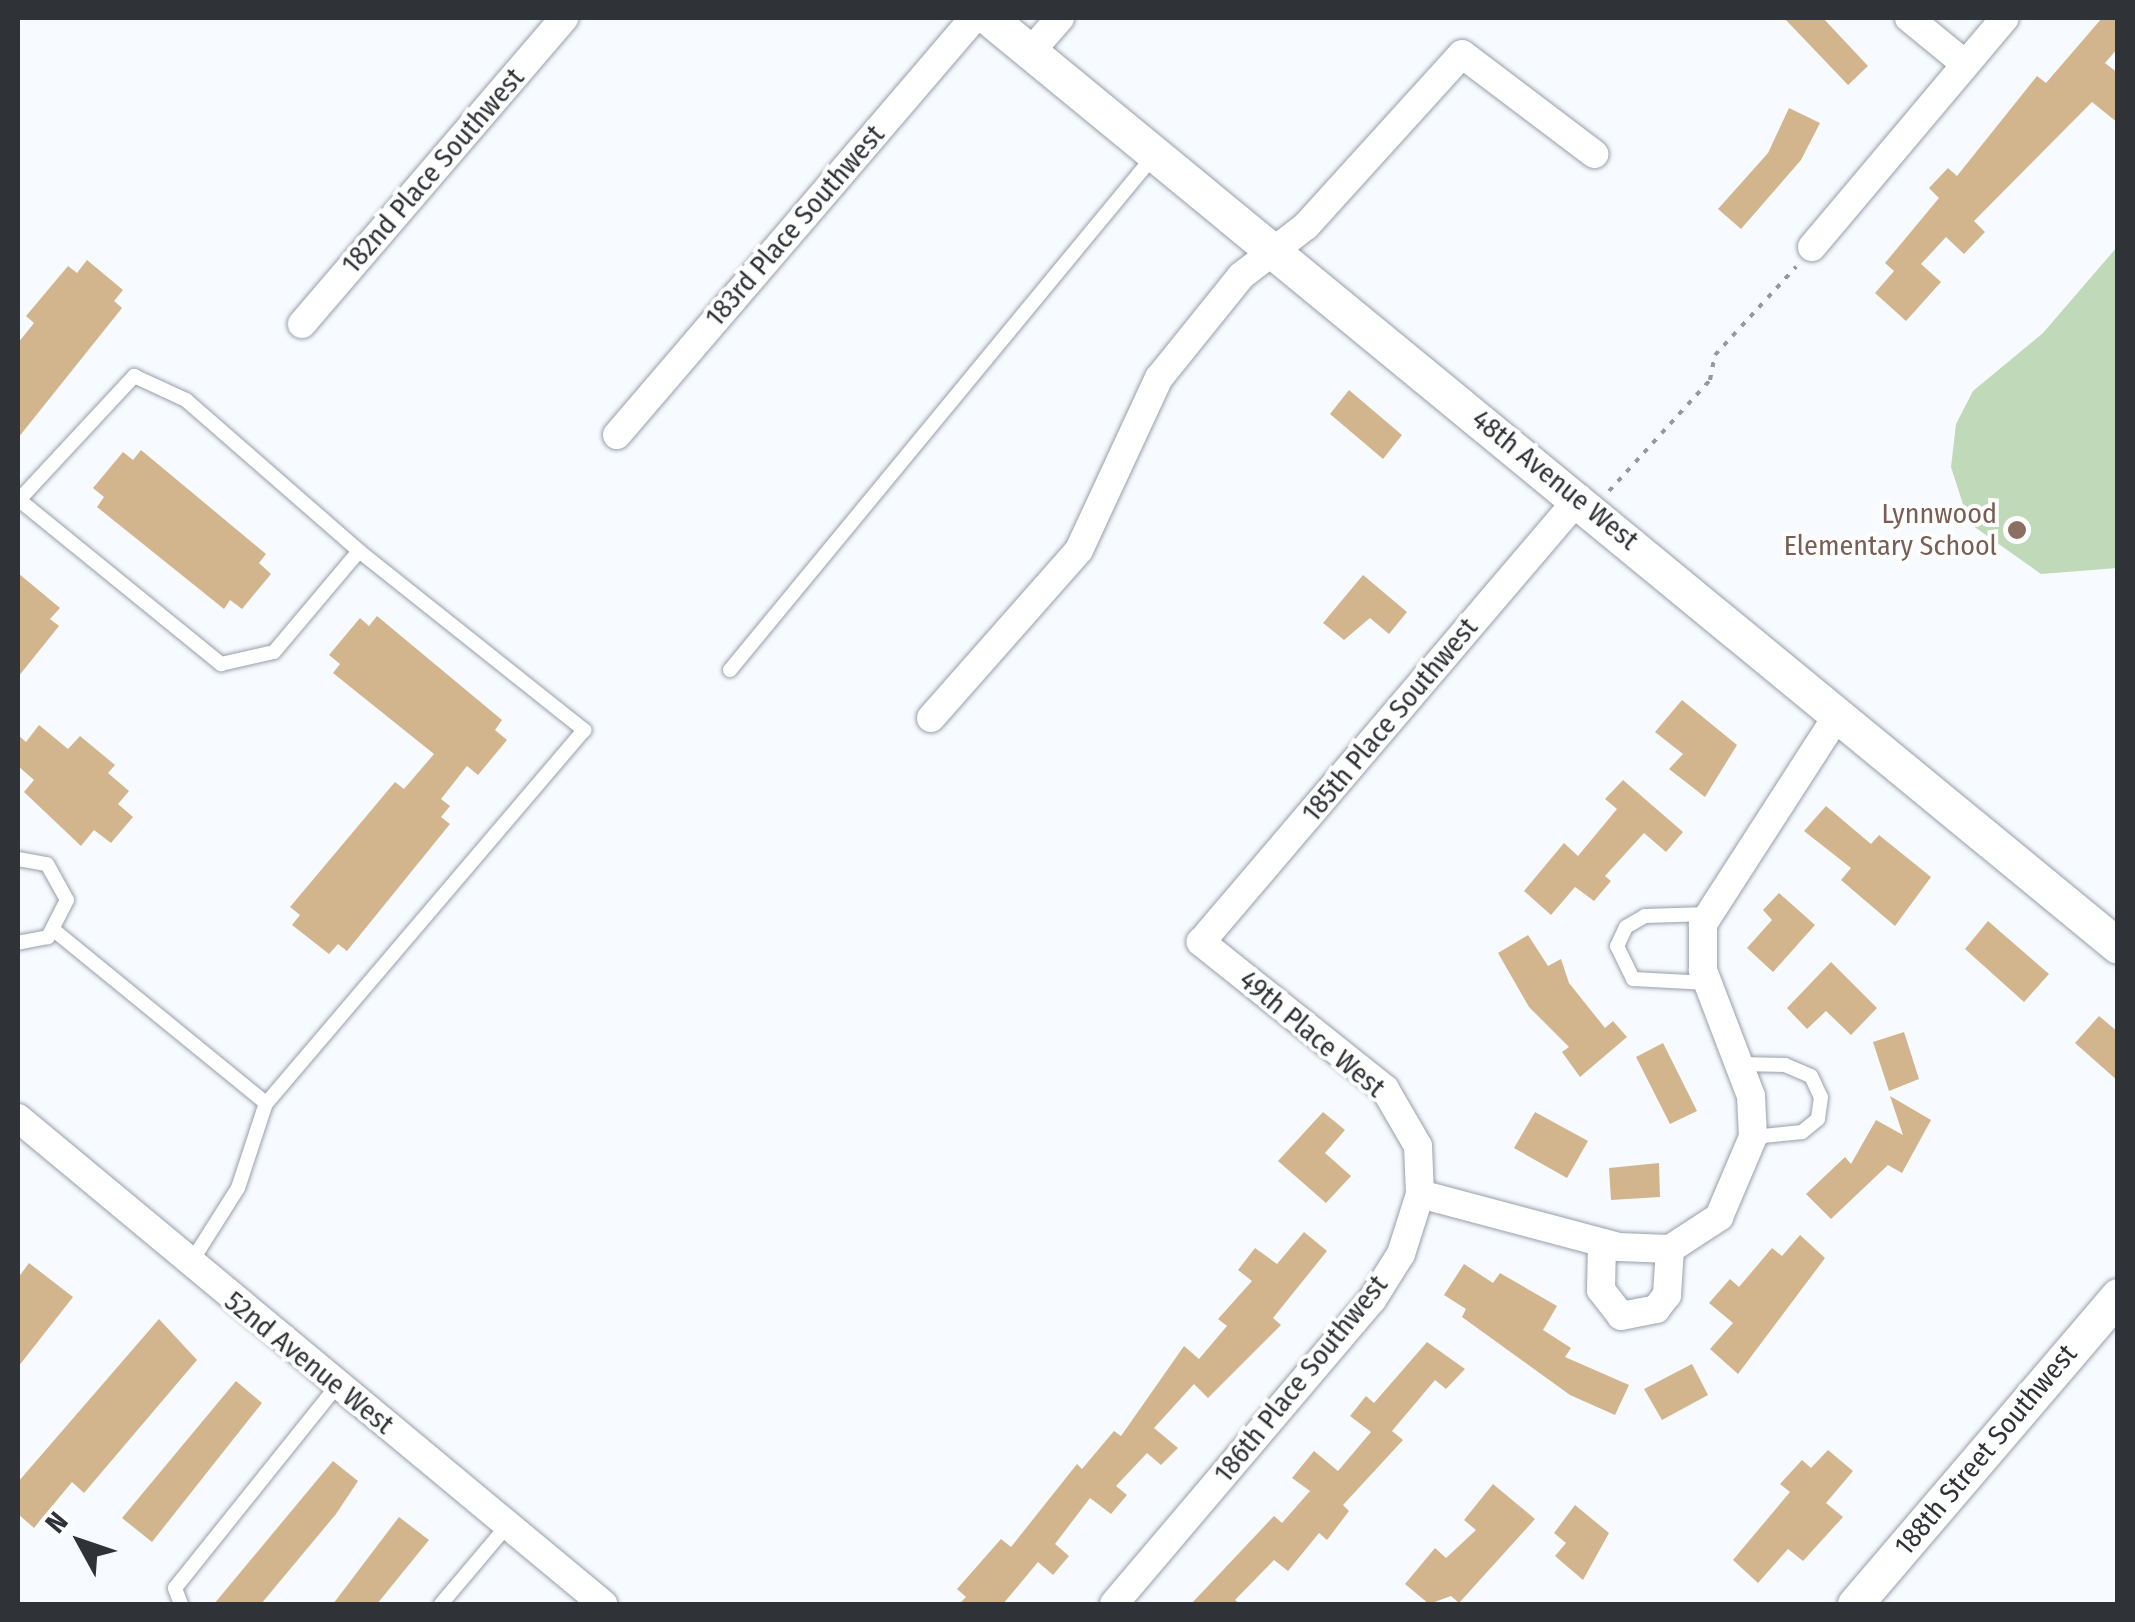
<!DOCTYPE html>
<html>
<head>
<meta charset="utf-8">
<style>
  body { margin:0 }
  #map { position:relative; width:2135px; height:1622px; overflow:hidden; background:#f7fbff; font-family:"Fira Sans Condensed",sans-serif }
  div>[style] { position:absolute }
  .green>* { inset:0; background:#c0d9b8 }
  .building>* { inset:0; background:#d2b58d }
  .path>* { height:4px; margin-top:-2px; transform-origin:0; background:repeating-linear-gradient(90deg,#95989c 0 5px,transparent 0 13px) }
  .roads { filter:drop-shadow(0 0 2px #989fa9) drop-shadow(0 0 2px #989fa9) }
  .service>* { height:14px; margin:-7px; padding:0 7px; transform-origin:7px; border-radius:7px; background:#fff }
  .minor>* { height:28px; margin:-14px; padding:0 14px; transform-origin:14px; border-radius:14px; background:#fff }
  .tertiary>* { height:35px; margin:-17.5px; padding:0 17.5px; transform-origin:17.5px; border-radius:17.5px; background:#fff }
  .dots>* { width:28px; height:28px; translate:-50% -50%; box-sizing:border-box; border:5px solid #fff; border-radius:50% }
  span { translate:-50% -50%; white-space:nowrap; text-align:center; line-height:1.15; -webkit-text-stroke:8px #fff; paint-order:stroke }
  .street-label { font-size:28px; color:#2f3236 }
  .education-label { font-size:28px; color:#785e54 }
  .right { translate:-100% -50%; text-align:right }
  .frame { position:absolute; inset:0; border:20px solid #2f3236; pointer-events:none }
  .north { position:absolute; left:30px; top:1492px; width:100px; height:100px; -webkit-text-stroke:8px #fff; paint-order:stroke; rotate:310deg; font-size:28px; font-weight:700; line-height:40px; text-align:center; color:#2f3236 }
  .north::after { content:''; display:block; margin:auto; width:35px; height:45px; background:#2f3236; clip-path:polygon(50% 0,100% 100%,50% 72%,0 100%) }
</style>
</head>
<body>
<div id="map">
  <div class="green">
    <i style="clip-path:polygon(2117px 247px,2117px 568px,2041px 574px,1969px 523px,1951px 467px,1956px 424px,1973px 391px,2043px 333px)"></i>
  </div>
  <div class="building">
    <i style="clip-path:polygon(1784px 18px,1823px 18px,1868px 66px,1848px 85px)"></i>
    <i style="clip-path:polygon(2102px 18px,2118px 18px,2118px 48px,2105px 63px,2118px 73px,2118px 123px,2092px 102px,1974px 221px,1985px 232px,1964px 254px,1946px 237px,1921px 264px,1941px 282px,1906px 321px,1875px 293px,1894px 271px,1885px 263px,1939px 198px,1929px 188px,1948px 168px,1957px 176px,2037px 76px,2046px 83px)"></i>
    <i style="clip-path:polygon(1789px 108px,1820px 123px,1801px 160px,1741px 229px,1718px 209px,1768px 153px)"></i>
    <i style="clip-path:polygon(87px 260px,123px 290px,114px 301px,122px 308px,18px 438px,18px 343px,34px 323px,26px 316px,68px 266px,77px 273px)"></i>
    <i style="clip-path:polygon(1349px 390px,1402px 435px,1383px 459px,1330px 414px)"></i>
    <i style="clip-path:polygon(141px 450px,266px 554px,259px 563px,271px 574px,242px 609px,230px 600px,224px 609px,97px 507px,104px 497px,93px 488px,123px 452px,133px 460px)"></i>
    <i style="clip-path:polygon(18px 573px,60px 608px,50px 619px,59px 626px,18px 677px)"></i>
    <i style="clip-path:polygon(1363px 575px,1407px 612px,1389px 634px,1370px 618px,1344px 640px,1323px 623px)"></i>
    <i style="clip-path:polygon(377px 616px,502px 720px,495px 730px,507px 740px,478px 775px,467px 766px,441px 799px,450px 806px,441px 817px,450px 824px,347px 951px,338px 944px,329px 954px,292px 925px,300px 915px,290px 907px,395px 782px,404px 789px,434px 754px,333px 673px,340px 664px,329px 655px,360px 618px,369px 626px)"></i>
    <i style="clip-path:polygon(1682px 700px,1737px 745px,1705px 797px,1669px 769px,1683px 754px,1655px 732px)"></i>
    <i style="clip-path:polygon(39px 725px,68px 749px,80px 736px,115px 765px,108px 773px,129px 791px,118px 804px,133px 817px,111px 843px,94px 830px,81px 846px,24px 792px,34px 780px,18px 766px,18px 735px,26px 742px)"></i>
    <i style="clip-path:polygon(1623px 780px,1683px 832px,1666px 852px,1644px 833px,1605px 876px,1611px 881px,1594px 901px,1575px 887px,1551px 915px,1524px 891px,1564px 843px,1578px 856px,1617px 809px,1605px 799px)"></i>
    <i style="clip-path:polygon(1826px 806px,1871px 844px,1879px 835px,1931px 877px,1895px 926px,1841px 880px,1851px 868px,1804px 831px)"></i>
    <i style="clip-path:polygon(1779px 893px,1815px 925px,1773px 972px,1747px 948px,1772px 920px,1763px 910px)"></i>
    <i style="clip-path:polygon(1988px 921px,2049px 974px,2024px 1002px,1965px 949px)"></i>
    <i style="clip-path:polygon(1528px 935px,1548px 966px,1561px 959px,1569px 983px,1605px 1028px,1613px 1021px,1627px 1037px,1580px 1077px,1562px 1052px,1569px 1047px,1529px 1007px,1498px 953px)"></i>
    <i style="clip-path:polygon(1831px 962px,1877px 1008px,1851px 1035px,1826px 1011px,1807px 1029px,1787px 1008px)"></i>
    <i style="clip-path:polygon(2099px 1016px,2118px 1032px,2118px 1081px,2075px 1043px)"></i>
    <i style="clip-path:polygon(1904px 1032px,1919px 1079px,1889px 1091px,1873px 1042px)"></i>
    <i style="clip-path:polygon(1663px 1043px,1697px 1111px,1670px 1124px,1636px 1057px)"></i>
    <i style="clip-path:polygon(1890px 1096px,1931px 1120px,1902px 1173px,1888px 1165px,1831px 1219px,1806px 1194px,1845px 1157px,1851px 1164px,1876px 1120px,1903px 1135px)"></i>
    <i style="clip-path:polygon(1323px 1112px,1345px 1130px,1325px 1153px,1351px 1176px,1326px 1203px,1278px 1161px)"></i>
    <i style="clip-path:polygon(1535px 1112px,1588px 1141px,1567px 1178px,1514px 1148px)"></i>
    <i style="clip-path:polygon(1659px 1163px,1660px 1197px,1611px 1200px,1609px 1168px)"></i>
    <i style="clip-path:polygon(1304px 1232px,1327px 1251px,1273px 1318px,1281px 1325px,1208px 1398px,1194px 1384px,1154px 1428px,1178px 1448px,1161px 1465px,1147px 1453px,1116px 1486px,1127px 1495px,1111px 1514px,1090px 1498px,1055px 1544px,1069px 1556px,1053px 1575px,1038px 1562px,1003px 1604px,959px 1604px,966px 1597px,957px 1589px,1001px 1539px,1011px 1547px,1077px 1464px,1082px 1469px,1114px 1431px,1121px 1436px,1184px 1346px,1199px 1359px,1227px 1326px,1218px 1319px,1252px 1281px,1238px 1270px,1255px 1248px,1277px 1264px)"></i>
    <i style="clip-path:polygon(1800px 1235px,1825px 1258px,1738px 1374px,1710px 1349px,1733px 1323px,1709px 1303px,1730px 1279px,1739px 1287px,1772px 1248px,1782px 1256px)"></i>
    <i style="clip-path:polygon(29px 1263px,73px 1297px,18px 1367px,18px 1278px)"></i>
    <i style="clip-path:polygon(1464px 1264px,1493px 1283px,1500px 1273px,1557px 1306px,1543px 1330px,1571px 1348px,1565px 1357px,1629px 1385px,1615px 1415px,1570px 1395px,1462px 1317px,1466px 1309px,1444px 1295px)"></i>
    <i style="clip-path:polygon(159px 1319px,197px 1360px,84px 1493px,72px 1482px,34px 1528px,18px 1514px,18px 1482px)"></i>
    <i style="clip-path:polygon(1427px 1342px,1465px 1369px,1446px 1389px,1435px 1380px,1392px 1431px,1403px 1440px,1343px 1505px,1349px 1511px,1327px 1540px,1319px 1533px,1288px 1571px,1274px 1560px,1235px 1600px,1240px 1604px,1191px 1604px,1274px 1516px,1282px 1523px,1310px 1491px,1292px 1478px,1314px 1451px,1338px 1471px,1371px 1432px,1350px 1416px,1366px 1396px,1374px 1403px)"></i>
    <i style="clip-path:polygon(1692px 1364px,1708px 1395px,1662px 1420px,1644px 1389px)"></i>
    <i style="clip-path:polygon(236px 1381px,262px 1403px,152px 1542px,122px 1518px)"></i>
    <i style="clip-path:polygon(1828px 1450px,1853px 1471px,1826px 1503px,1843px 1517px,1803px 1561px,1788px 1549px,1758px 1583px,1733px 1560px,1790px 1492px,1780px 1484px,1802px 1460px,1811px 1468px)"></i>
    <i style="clip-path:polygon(333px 1461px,358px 1481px,336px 1514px,261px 1604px,214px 1604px)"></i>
    <i style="clip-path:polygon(1493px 1484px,1535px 1519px,1459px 1603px,1451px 1596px,1429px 1604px,1405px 1584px,1435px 1548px,1446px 1558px,1476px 1530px,1464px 1520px)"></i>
    <i style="clip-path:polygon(1575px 1505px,1609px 1533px,1583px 1580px,1555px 1556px,1566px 1543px,1554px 1533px)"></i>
    <i style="clip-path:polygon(399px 1517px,429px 1540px,377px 1604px,333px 1604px)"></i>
  </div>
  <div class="path">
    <i style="left:1609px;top:491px;width:150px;rotate:-47.7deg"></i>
    <i style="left:1710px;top:380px;width:25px;rotate:-79deg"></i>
    <i style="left:1715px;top:355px;width:120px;rotate:-47.4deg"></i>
  </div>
  <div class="roads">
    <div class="service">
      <i style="left:18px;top:499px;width:262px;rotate:39.1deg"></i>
      <i style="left:221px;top:664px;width:54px;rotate:-12.8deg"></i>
      <i style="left:274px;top:652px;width:132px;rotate:-49.9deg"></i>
      <i style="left:18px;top:501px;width:171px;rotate:-47.1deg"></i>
      <i style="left:134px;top:376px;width:57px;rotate:24.8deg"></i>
      <i style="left:186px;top:400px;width:230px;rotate:41.1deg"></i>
      <i style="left:359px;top:551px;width:288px;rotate:38.5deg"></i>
      <i style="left:584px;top:730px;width:490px;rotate:130.4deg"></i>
      <i style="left:266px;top:1103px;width:89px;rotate:108.2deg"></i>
      <i style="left:238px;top:1188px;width:90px;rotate:122.3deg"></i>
      <i style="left:730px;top:670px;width:670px;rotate:-50.51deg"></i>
      <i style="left:18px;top:859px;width:29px;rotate:10deg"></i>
      <i style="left:47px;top:864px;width:41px;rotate:60.9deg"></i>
      <i style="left:67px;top:900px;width:42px;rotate:117.2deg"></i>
      <i style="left:48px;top:937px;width:31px;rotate:169deg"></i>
      <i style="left:1708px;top:914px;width:63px;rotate:178.2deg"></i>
      <i style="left:1645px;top:916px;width:22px;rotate:150deg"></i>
      <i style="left:1626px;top:927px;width:21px;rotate:115deg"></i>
      <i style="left:1617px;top:946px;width:37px;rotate:64deg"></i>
      <i style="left:1633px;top:979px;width:75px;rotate:3.1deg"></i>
      <i style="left:55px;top:931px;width:272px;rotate:39.2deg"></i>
      <i style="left:1741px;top:1064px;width:44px;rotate:1.3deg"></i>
      <i style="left:1785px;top:1065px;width:28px;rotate:23deg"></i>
      <i style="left:1811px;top:1076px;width:23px;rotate:65deg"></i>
      <i style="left:1821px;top:1097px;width:22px;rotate:98deg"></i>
      <i style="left:1818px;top:1119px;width:21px;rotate:141deg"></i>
      <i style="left:1802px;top:1132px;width:49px;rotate:174.2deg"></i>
      <i style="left:181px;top:1604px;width:17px;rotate:-111deg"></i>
      <i style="left:175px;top:1588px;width:259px;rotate:-51.3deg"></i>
      <i style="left:441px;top:1604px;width:102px;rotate:-49.8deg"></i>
    </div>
    <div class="minor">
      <i style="left:1909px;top:18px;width:71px;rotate:39.3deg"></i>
      <i style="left:1031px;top:51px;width:44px;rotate:-48.7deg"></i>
      <i style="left:1812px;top:247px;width:299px;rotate:-49.9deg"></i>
      <i style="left:302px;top:324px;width:403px;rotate:-49.4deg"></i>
      <i style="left:617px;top:435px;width:549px;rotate:-49.43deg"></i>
      <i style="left:931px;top:718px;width:224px;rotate:-48.6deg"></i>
      <i style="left:1079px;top:550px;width:190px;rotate:-65.1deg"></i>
      <i style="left:1159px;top:378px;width:131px;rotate:-51.2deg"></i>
      <i style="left:1241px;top:276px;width:82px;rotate:-37.6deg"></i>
      <i style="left:1306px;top:226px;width:232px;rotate:-47.8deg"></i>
      <i style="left:1462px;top:54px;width:166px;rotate:37.1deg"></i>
      <i style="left:18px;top:1118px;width:761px;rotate:39.72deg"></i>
      <i style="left:1420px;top:1194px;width:206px;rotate:14.9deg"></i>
      <i style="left:1619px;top:1247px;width:51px;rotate:2.2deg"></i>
      <i style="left:1670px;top:1249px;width:59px;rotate:-33.1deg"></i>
      <i style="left:1719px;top:1217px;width:87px;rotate:-67deg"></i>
      <i style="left:1753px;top:1137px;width:41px;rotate:-92.8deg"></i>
      <i style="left:1751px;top:1096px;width:135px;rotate:-110.9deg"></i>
      <i style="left:1703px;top:970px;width:46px;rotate:-90deg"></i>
      <i style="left:1703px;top:924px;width:251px;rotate:-57.2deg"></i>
      <i style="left:1602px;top:1243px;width:47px;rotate:91.2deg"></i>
      <i style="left:1601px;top:1290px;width:33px;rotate:52deg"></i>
      <i style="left:1621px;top:1316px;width:36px;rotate:-11deg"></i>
      <i style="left:1656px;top:1309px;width:18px;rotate:-52deg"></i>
      <i style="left:1667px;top:1295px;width:46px;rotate:-86.3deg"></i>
      <i style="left:1114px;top:1604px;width:399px;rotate:-49.7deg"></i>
      <i style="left:1372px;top:1300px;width:54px;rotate:-57.8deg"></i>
      <i style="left:1401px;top:1254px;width:63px;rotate:-72.4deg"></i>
      <i style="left:1420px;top:1194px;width:48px;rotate:-92.4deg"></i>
      <i style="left:1418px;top:1146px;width:66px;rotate:-120.1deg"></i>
      <i style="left:1385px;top:1089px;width:236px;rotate:-141.4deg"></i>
      <i style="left:1201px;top:942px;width:583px;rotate:-49.59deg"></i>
    </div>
    <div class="tertiary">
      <i style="left:989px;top:18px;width:1461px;rotate:39.42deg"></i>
      <i style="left:1855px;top:1604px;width:405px;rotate:-49.5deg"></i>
    </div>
  </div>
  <div class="dots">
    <i style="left:2017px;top:530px;background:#8d6e63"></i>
  </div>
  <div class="street-label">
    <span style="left:433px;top:171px;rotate:-49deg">182nd Place Southwest</span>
    <span style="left:795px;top:226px;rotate:-49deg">183rd Place Southwest</span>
    <span style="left:1555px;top:480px;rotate:39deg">48th Avenue West</span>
    <span style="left:1390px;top:720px;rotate:-50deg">185th Place Southwest</span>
    <span style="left:1312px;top:1034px;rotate:40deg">49th Place West</span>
    <span style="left:309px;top:1363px;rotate:39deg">52nd Avenue West</span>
    <span style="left:1301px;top:1379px;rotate:-51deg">186th Place Southwest</span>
    <span style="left:1986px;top:1450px;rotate:-50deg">188th Street Southwest</span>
  </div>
  <div class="education-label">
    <span class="right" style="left:1997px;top:530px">Lynnwood<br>Elementary School</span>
  </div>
  <div class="frame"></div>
  <div class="north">N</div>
</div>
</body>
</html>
